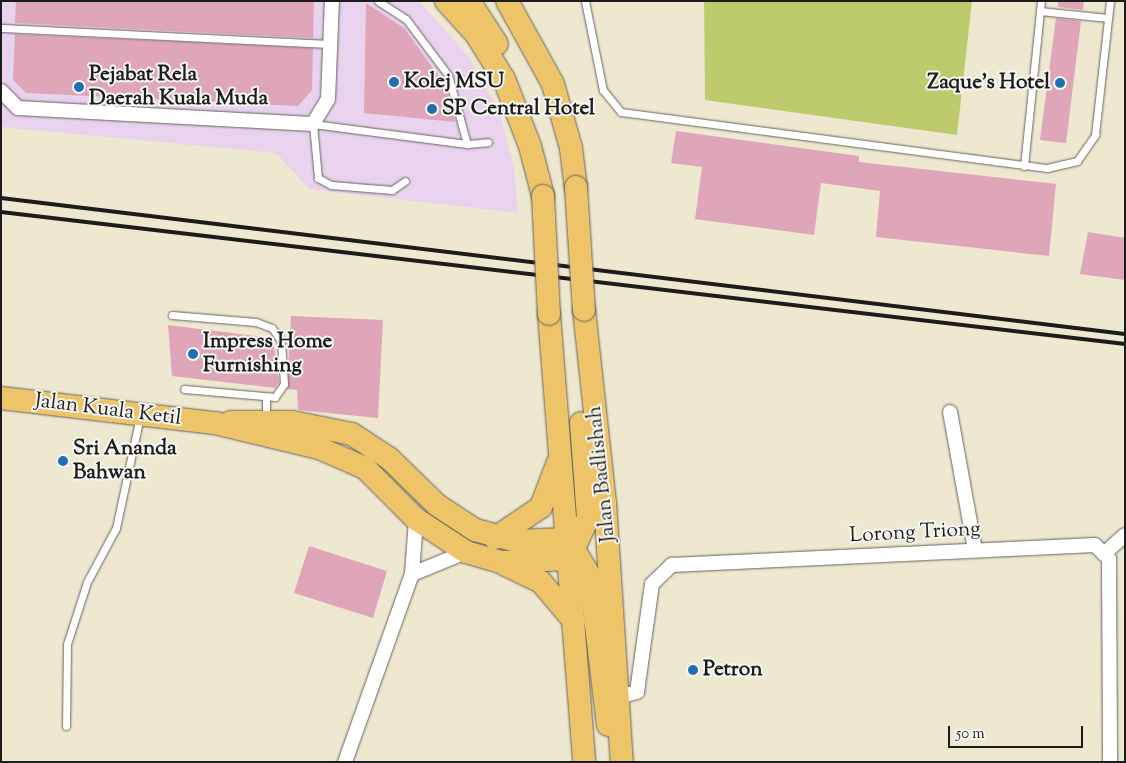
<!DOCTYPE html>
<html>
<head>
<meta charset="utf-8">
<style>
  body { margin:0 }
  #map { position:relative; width:1126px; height:763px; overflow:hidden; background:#efe8d0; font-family:"Sorts Mill Goudy",serif }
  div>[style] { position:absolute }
  .built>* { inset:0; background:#e8d2ee }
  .green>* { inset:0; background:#bdcb6d }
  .building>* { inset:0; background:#dfa5b8 }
  .roads { filter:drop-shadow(0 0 1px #66635b) drop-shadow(0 0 1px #66635b) }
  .service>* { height:7px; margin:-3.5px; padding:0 3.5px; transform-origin:3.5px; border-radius:3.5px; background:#fff }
  .minor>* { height:14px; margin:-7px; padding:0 7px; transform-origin:7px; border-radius:7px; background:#fff }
  .primary>* { height:22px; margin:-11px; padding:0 11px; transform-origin:11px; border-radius:11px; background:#eec469 }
  .rail>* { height:4px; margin:-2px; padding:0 2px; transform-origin:2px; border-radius:2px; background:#1c1c1c }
  .bridges { filter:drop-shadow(0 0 1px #66635b) drop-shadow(0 0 1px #66635b) }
  .primary-bridge>* { height:22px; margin:-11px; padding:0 11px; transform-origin:11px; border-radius:11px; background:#eec469 }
  .dots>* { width:14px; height:14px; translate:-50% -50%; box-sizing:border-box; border:2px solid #f6f6f2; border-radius:50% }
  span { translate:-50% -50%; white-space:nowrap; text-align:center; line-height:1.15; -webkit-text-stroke:4px #f6f6f2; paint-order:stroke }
  .poi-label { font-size:21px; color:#1c1c1c; font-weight:700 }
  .left { translate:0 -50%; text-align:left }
  .right { translate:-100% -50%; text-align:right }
  .street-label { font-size:21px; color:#1c1c1c }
  .frame { position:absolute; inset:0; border:2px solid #1c1c1c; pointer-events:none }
  .scale { position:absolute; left:948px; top:726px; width:135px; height:22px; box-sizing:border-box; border:2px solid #1c1c1c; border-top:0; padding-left:6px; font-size:15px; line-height:18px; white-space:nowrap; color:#1c1c1c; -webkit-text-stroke:4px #f6f6f2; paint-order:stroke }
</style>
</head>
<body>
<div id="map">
  <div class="built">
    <i style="clip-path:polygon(1px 1px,419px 1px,469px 57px,500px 114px,514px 168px,518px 213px,309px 189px,276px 153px,1px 127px)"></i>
  </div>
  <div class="green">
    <i style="clip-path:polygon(704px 1px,972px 1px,957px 135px,705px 100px)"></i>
  </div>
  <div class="building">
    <i style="clip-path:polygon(16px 1px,314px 1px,313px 38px,15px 23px)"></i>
    <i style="clip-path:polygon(1058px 1px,1084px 1px,1083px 10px,1058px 7px)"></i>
    <i style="clip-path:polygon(366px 3px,404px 28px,445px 85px,455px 122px,364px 113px)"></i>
    <i style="clip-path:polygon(1056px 18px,1081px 21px,1066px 143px,1040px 140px)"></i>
    <i style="clip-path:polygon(15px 34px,313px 48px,312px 90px,298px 106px,26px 93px,13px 80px)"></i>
    <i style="clip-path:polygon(676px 131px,859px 156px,859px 162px,1056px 184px,1049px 256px,876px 237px,880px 191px,821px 183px,814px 235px,695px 219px,702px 167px,671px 163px)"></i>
    <i style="clip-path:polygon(1088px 232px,1125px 238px,1125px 280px,1080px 274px)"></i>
    <i style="clip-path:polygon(291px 316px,383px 320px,378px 418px,298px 410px,297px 390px,287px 389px)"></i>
    <i style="clip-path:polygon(168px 325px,273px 338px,279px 383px,275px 388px,172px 376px)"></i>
    <i style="clip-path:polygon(309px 546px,387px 571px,373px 618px,294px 593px)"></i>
  </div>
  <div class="roads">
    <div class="service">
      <i style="left:378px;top:1px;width:33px;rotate:33deg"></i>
      <i style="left:406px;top:19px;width:70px;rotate:53.1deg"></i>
      <i style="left:448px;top:75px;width:72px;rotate:74.6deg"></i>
      <i style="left:585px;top:1px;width:91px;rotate:78.6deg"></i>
      <i style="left:603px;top:90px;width:28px;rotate:51deg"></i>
      <i style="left:621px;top:112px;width:430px;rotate:7.5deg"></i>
      <i style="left:1047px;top:168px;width:31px;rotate:-13deg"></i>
      <i style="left:1077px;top:161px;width:32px;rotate:-55deg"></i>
      <i style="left:1095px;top:135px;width:135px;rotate:-83.6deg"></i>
      <i style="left:1041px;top:1px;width:10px;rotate:96deg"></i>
      <i style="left:1040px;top:11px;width:68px;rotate:5.9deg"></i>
      <i style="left:1px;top:28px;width:330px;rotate:2.8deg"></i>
      <i style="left:1024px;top:166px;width:156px;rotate:-84.1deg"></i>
      <i style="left:405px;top:181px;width:16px;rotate:145deg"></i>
      <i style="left:392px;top:190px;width:61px;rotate:-175.3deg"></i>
      <i style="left:331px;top:185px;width:15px;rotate:-152deg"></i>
      <i style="left:318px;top:178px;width:54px;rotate:-95.3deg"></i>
      <i style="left:313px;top:124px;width:155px;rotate:7.4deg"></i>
      <i style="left:467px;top:144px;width:21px;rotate:-5deg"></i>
      <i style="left:172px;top:315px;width:84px;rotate:4.8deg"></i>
      <i style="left:256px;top:322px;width:17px;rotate:21deg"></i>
      <i style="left:272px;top:328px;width:16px;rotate:55deg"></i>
      <i style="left:281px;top:341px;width:43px;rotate:86deg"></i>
      <i style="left:284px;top:384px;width:16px;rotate:125deg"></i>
      <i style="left:275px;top:397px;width:91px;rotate:-175deg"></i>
      <i style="left:266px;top:399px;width:19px;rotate:90deg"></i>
      <i style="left:66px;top:726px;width:82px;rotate:-89.3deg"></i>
      <i style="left:67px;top:644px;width:65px;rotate:-72.1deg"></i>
      <i style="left:87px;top:582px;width:61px;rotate:-61.8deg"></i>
      <i style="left:116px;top:528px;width:115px;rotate:-77.9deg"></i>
    </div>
    <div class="minor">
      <i style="left:1px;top:91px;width:24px;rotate:45deg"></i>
      <i style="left:18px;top:108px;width:295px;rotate:3.1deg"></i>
      <i style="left:313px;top:124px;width:29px;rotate:-59deg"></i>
      <i style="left:328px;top:99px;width:98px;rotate:-87.7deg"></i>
      <i style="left:950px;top:412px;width:140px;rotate:79.7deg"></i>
      <i style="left:1106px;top:552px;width:25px;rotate:-42deg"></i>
      <i style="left:412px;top:574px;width:58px;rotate:-22.2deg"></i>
      <i style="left:619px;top:697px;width:19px;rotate:-16deg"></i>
      <i style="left:637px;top:692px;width:109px;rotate:-82.1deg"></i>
      <i style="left:652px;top:584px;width:28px;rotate:-44deg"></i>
      <i style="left:672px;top:565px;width:423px;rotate:-2.7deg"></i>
      <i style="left:1095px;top:545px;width:20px;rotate:45deg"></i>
      <i style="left:1109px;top:559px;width:203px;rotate:89.7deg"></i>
      <i style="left:345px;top:762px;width:200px;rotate:-70.4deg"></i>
      <i style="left:412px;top:574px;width:55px;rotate:-85.8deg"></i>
    </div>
    <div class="primary">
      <i style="left:446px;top:1px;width:45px;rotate:47.7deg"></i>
      <i style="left:476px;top:34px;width:53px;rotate:58.1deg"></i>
      <i style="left:504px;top:79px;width:72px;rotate:68.8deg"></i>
      <i style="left:530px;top:146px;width:52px;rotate:75.4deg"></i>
      <i style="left:469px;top:1px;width:51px;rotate:56.9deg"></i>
      <i style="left:507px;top:1px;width:95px;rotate:61deg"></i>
      <i style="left:553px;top:84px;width:66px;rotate:74.3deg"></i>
      <i style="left:571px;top:148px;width:39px;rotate:83deg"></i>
      <i style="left:584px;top:310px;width:193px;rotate:83.8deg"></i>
      <i style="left:605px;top:502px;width:261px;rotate:86.3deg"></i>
      <i style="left:549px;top:314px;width:449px;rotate:85.5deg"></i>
      <i style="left:1px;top:398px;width:215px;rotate:6.7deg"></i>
      <i style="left:215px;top:423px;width:107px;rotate:13.5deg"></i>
      <i style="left:319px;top:448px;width:50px;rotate:23.5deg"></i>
      <i style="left:365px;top:468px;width:72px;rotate:45deg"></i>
      <i style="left:416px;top:519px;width:60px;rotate:33.4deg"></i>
      <i style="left:466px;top:552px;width:36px;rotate:16deg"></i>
      <i style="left:501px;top:562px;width:68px;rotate:-2.5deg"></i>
      <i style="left:231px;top:422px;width:61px"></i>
      <i style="left:292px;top:422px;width:61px;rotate:11.3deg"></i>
      <i style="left:352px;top:434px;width:45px;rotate:33.3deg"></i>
      <i style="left:390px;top:459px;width:66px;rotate:44.4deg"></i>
      <i style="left:437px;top:505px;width:45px;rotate:33.3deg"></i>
      <i style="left:475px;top:530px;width:43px;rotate:14.7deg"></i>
      <i style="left:517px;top:541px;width:51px;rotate:-2.2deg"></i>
      <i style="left:495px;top:538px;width:55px;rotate:-34deg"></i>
      <i style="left:541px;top:507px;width:48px;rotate:-69.3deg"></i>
      <i style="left:568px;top:540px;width:42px;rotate:58.6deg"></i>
      <i style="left:590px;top:576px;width:150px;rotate:83.1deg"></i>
      <i style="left:569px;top:559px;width:45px;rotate:-65.1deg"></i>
      <i style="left:588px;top:518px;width:95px;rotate:-94.2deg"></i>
      <i style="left:504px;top:564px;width:41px;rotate:25.9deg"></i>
      <i style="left:541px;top:582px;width:51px;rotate:49.8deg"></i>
    </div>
  </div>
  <div class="rail">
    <i style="left:1px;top:198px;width:1132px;rotate:6.9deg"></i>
    <i style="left:1px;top:212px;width:1132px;rotate:6.7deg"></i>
  </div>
  <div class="bridges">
    <div class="primary-bridge">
      <i style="left:576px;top:187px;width:123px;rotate:86.3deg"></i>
      <i style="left:543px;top:196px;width:118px;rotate:87.1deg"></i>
    </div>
  </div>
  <div class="dots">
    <i style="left:394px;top:82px;background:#1f6fb2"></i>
    <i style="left:1060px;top:83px;background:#1f6fb2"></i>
    <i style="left:79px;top:87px;background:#1f6fb2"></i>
    <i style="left:432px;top:109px;background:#1f6fb2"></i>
    <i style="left:193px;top:354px;background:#1f6fb2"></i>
    <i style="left:63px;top:461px;background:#1f6fb2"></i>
    <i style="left:693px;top:670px;background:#1f6fb2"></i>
  </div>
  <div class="poi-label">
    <span class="left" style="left:89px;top:87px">Pejabat Rela<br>Daerah Kuala Muda</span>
    <span class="left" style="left:404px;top:82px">Kolej MSU</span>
    <span class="right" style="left:1050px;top:83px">Zaque's Hotel</span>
    <span class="left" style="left:442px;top:109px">SP Central Hotel</span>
    <span class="left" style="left:203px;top:354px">Impress Home<br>Furnishing</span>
    <span class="left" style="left:73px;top:461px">Sri Ananda<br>Bahwan</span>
    <span class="left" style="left:703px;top:670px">Petron</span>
  </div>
  <div class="street-label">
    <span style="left:108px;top:410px;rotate:7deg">Jalan Kuala Ketil</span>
    <span style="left:602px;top:474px;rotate:-96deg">Jalan Badlishah</span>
    <span style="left:915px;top:533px;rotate:-3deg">Lorong Triong</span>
  </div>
  <div class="frame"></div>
  <div class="scale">50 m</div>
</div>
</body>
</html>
